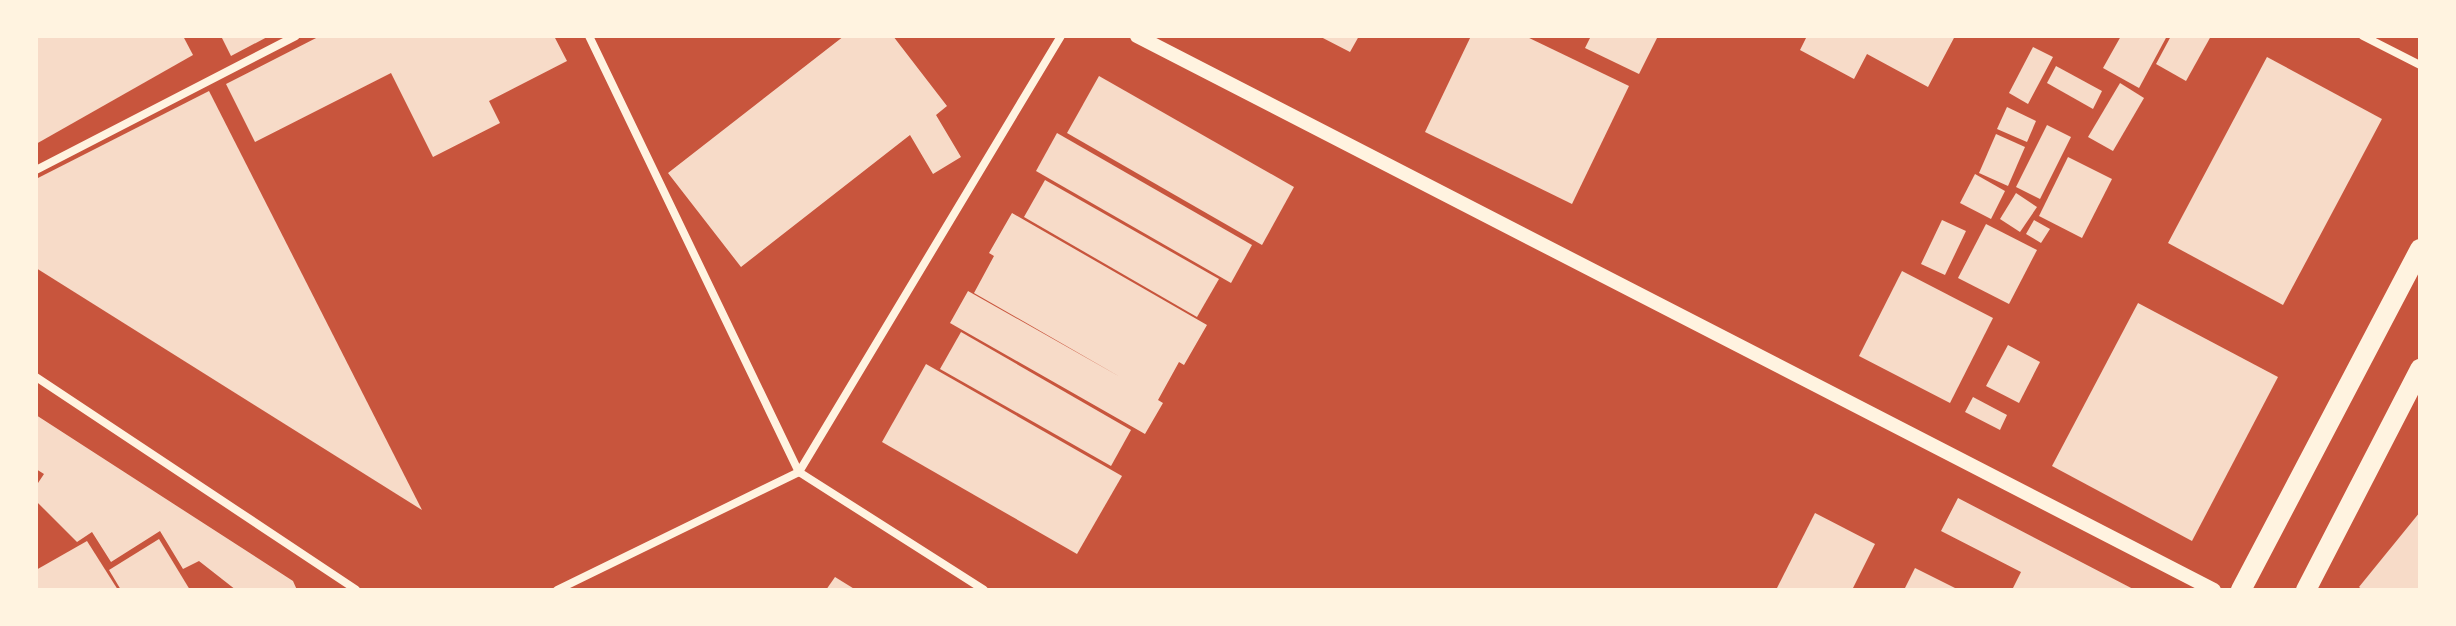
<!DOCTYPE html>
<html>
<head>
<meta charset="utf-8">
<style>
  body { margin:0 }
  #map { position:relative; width:2456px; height:626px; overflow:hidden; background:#c8553d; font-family:"Roboto Condensed",sans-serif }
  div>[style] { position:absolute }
  .building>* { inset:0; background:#f7dbc8 }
  .minor>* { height:8px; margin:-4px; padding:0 4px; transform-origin:4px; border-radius:4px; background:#fff3e0 }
  .tertiary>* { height:14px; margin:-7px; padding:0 7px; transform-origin:7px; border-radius:7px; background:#fff3e0 }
  .primary>* { height:20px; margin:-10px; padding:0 10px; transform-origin:10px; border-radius:10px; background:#fff3e0 }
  span { translate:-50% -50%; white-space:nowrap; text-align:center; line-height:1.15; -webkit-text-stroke:7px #fff3e0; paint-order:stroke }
  .frame { position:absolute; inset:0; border:38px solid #fff3e0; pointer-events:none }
</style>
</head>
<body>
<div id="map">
  <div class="building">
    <i style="clip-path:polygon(36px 36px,183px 36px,193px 55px,36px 144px)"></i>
    <i style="clip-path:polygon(221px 36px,269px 36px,231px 56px)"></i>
    <i style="clip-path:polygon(320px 36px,554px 36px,567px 61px,489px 101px,500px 123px,433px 157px,391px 73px,255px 142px,226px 84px)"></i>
    <i style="clip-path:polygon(844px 36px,893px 36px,947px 106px,936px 115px,961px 157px,933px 174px,910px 135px,741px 267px,668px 173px)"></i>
    <i style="clip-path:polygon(1319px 36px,1359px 36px,1350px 52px)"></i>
    <i style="clip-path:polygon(1471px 36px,1525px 36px,1629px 86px,1572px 204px,1425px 132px)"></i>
    <i style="clip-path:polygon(1591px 36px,1658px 36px,1639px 74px,1585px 48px)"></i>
    <i style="clip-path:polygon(1807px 36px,1955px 36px,1928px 87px,1867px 54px,1854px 79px,1800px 50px)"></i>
    <i style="clip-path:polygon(2121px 36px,2167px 36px,2139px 88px,2103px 68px)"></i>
    <i style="clip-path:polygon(2171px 36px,2211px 36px,2186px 81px,2156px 64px)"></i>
    <i style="clip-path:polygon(2033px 47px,2053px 57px,2028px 104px,2009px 93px)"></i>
    <i style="clip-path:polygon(2267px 57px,2382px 119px,2283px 305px,2168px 243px)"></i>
    <i style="clip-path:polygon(2056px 66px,2102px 91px,2093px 109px,2047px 83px)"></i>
    <i style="clip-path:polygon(1099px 76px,1294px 187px,1262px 245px,1067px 133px)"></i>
    <i style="clip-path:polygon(2120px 83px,2144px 98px,2113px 151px,2088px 137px)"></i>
    <i style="clip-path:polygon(209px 91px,422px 510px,36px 268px,36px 179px)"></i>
    <i style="clip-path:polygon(2007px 107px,2036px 121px,2027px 142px,1997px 129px)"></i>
    <i style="clip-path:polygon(2047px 125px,2071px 137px,2040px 199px,2016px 187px)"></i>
    <i style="clip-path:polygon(1057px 133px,1252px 245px,1231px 283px,1036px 171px)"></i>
    <i style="clip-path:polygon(1996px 134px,2025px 147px,2008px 186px,1979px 173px)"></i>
    <i style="clip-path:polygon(2068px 157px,2112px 179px,2082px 238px,2039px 216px)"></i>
    <i style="clip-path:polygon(1975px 174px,2005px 191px,1991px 219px,1960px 203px)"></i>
    <i style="clip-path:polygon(1045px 180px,1219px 279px,1197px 317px,1024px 217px)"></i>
    <i style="clip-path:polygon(2016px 193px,2037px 207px,2020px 232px,2000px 219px)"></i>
    <i style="clip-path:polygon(1012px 213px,1207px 325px,1184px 365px,1179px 362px,1158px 400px,1163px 403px,1145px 434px,950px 323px,968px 291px,1122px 378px,974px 293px,994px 256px,989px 253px)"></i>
    <i style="clip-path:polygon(1942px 220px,1966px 231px,1945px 275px,1921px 264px)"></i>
    <i style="clip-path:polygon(2034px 220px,2050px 229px,2041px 243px,2026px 234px)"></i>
    <i style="clip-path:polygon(1986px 224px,2037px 250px,2009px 304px,1958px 278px)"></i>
    <i style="clip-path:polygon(1902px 271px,1993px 318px,1950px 403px,1859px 356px)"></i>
    <i style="clip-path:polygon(2138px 303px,2278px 377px,2192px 541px,2052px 466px)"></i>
    <i style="clip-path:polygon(961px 332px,1131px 430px,1111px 466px,940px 369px)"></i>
    <i style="clip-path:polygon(2008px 345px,2040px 362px,2019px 403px,1986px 386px)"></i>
    <i style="clip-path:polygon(926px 364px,1122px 476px,1077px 554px,882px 442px)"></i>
    <i style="clip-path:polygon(1973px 397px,2007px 415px,2000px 430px,1965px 412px)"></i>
    <i style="clip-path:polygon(36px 415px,293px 581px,297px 590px,236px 590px,199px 561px,183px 569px,160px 531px,111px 562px,92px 532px,77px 542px,36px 501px,36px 486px,44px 474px,36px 469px)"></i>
    <i style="clip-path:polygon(1958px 498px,2135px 590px,2012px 590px,2021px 572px,1941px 531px)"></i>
    <i style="clip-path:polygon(2420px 512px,2420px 590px,2363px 590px,2359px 587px)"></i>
    <i style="clip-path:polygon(1815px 513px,1875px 544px,1852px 590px,1776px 590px)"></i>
    <i style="clip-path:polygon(159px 539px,190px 590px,121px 590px,109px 570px)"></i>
    <i style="clip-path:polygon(87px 541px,118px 590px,36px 590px,36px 570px)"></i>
    <i style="clip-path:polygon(1915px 568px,1959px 590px,1904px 590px)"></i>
    <i style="clip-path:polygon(835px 577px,856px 590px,826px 590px)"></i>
  </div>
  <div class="minor">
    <i style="left:589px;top:36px;width:484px;rotate:64.3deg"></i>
    <i style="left:799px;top:472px;width:219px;rotate:32.5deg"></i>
    <i style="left:2363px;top:36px;width:64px;rotate:27deg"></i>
    <i style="left:36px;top:170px;width:292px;rotate:-27.3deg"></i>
    <i style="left:36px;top:377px;width:384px;rotate:33.6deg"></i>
    <i style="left:557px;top:590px;width:269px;rotate:-26deg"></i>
    <i style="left:799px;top:472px;width:509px;rotate:-59deg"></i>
  </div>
  <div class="tertiary">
    <i style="left:1137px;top:36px;width:1211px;rotate:27.22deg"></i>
  </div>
  <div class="primary">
    <i style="left:2241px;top:590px;width:385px;rotate:-62.3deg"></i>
    <i style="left:2306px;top:590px;width:249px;rotate:-62.7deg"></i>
  </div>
  <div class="frame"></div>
</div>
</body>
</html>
